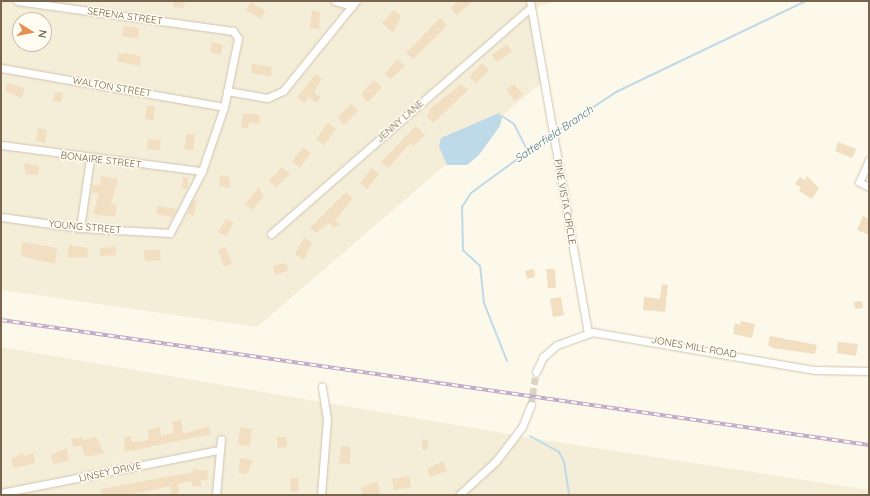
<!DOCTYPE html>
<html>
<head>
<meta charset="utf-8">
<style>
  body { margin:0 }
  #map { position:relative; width:870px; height:496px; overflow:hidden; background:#fdf9ea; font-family:Quicksand,sans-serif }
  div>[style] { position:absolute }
  .residential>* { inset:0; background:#f4edd8 }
  .water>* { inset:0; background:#bed9e7 }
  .stream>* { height:2px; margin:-1px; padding:0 1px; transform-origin:1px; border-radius:1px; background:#bed9e7 }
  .building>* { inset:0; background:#f2dec1 }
  .minor-tunnel>* { height:7px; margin-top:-3.5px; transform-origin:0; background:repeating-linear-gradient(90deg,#dcd4c3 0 7px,transparent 0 10.5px) }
  .roads { filter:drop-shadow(0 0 1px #cfc4af) drop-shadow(0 0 1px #cfc4af) }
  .minor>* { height:7px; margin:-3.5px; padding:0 3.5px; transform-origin:3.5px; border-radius:3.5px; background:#fff }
  .rail>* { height:3.5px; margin-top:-1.75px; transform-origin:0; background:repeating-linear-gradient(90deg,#fffcf1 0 6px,#bfa7c8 0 12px); box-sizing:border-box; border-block:1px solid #bfa7c8 }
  span { translate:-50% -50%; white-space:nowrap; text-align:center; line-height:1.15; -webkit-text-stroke:3px #fffcf1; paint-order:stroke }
  .street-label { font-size:10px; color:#78654d }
  .water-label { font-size:11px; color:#497892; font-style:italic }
  .frame { position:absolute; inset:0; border:2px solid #78654d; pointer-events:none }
  .north { position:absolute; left:12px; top:12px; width:40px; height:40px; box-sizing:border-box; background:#fffcf1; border:1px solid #c9c0af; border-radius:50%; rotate:100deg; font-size:11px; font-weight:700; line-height:16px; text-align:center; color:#78654d }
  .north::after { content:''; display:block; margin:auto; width:14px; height:18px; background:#e58f51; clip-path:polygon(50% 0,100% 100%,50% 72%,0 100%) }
</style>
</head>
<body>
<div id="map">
  <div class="residential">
    <i style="clip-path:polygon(evenodd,1px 1px,557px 1px,529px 9px,543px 81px,257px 327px,1px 290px,1px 1px,20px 20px,44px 20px,44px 44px,20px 44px,20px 20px)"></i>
    <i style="clip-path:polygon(1px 347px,537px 439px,869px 490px,869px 495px,1px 495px)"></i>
  </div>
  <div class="water">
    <i style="clip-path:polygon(499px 113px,502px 118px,500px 126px,479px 155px,467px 165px,447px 165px,439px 147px,441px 138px)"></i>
  </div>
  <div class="stream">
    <i style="left:502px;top:116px;width:14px;rotate:34deg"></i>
    <i style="left:514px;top:124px;width:29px;rotate:63deg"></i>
    <i style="left:556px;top:132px;width:72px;rotate:-33.7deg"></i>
    <i style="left:616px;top:92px;width:211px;rotate:-25.6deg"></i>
    <i style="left:507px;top:361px;width:62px;rotate:-111.6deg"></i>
    <i style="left:484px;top:303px;width:37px;rotate:-96deg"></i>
    <i style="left:480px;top:266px;width:23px;rotate:-137deg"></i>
    <i style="left:463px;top:250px;width:43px;rotate:-91.3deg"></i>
    <i style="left:462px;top:207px;width:17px;rotate:-57deg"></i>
    <i style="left:471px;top:193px;width:100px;rotate:-36.1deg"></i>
    <i style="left:530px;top:436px;width:33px;rotate:29deg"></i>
    <i style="left:559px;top:452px;width:11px;rotate:63deg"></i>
    <i style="left:564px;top:462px;width:33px;rotate:81deg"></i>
  </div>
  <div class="building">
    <i style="clip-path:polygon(174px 1px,185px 1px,184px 8px,173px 7px)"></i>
    <i style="clip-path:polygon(458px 1px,473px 1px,457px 15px,450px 8px)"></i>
    <i style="clip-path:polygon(251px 2px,265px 11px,261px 19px,246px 10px)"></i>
    <i style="clip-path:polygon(312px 10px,320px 12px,319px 29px,310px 28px)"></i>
    <i style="clip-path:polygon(394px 10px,401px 16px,393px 33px,382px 23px)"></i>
    <i style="clip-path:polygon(440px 18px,447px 26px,413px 59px,406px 53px)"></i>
    <i style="clip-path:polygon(124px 26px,139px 28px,138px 39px,122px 36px)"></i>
    <i style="clip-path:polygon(13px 27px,20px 28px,20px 36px,11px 35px)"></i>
    <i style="clip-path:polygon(212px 42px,223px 45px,221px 55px,210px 52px)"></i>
    <i style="clip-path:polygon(507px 44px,512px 51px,497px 62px,492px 55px)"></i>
    <i style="clip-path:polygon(126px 53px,141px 56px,140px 66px,117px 61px,118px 54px)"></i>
    <i style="clip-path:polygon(397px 59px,405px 66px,391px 79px,385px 74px)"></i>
    <i style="clip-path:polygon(482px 63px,489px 70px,476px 83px,469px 77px)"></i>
    <i style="clip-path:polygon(252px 64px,272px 67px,271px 76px,251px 73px)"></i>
    <i style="clip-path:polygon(316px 74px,322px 79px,314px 92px,321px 97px,316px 103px,309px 97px,304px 103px,297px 97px)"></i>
    <i style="clip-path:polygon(374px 80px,382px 87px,368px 102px,361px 94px)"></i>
    <i style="clip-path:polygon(7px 83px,25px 88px,22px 98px,5px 91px)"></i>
    <i style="clip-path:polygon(461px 84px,468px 90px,433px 123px,427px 117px,430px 109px)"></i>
    <i style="clip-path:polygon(514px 84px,523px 94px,515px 101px,506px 90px)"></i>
    <i style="clip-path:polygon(55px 92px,63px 93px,61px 102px,53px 101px)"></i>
    <i style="clip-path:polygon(351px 104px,358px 111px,344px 125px,338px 117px)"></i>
    <i style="clip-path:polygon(147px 105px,155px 106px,153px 120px,145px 119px)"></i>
    <i style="clip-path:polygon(243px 113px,260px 115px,259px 124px,249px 122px,248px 128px,241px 127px)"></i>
    <i style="clip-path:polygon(328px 123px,336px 129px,324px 145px,316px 139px)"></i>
    <i style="clip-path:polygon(416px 126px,425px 135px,413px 146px,410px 143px,388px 168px,381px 162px)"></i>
    <i style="clip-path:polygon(38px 128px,47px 130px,45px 143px,36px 141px)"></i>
    <i style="clip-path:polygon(187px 133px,195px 135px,193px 151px,184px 149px)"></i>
    <i style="clip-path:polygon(148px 139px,161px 140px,160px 150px,147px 149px)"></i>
    <i style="clip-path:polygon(838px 142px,856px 149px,852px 158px,835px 151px)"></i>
    <i style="clip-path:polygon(303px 147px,311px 153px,300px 168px,292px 162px)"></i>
    <i style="clip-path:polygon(24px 163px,39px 166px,38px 175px,26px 174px)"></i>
    <i style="clip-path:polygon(282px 167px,290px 174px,276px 187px,269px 181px)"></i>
    <i style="clip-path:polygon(372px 168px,379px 174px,367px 189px,360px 183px)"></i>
    <i style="clip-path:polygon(220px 175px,229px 177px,230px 188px,219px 186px)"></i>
    <i style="clip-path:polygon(101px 176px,118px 179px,111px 204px,117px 205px,115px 217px,93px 214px,99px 193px,92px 193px,93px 185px,100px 185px)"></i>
    <i style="clip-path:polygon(807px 176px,819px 188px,812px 199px,799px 191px,801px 187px,795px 184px,800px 177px,805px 180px)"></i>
    <i style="clip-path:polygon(183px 177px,189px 177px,187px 189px,182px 189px)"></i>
    <i style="clip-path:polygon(259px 187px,263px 198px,252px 210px,245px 204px)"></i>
    <i style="clip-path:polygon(346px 192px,353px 198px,335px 220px,339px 224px,334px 228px,329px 223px,316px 233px,310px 228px)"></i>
    <i style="clip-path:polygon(193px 200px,197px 201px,194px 216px,187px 214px)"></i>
    <i style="clip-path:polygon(157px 206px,177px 209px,173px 217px,156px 214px)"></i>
    <i style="clip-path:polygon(863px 216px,869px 219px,869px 235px,857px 230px)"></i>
    <i style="clip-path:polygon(226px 219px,234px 223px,226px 236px,218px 232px)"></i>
    <i style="clip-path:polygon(304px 238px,312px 242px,304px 260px,295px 255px)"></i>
    <i style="clip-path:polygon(22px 242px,57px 248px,55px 264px,21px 256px)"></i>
    <i style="clip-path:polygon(69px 245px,88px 248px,87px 258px,67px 257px)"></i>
    <i style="clip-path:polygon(116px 247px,116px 255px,100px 256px,100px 248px)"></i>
    <i style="clip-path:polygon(226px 247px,232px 264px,224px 267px,218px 250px)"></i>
    <i style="clip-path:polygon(144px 250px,160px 250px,161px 260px,145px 261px)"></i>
    <i style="clip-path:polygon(286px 263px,288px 271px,275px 275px,273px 266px)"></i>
    <i style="clip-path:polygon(534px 269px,535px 277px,527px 279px,525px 271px)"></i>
    <i style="clip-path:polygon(546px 269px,555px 269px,556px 288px,548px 288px)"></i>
    <i style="clip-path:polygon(662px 284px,668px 285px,665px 312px,643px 310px,644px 297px,660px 299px)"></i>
    <i style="clip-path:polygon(561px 297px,564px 315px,553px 317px,550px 299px)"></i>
    <i style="clip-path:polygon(862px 301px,863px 308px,855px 309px,854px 302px)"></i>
    <i style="clip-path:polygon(741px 321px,755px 324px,752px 338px,733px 334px,735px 323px,740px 325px)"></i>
    <i style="clip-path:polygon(770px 336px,817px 345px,815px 354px,773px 348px,768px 345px)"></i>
    <i style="clip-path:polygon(838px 342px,858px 344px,856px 356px,837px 353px)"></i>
    <i style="clip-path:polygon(181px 420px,183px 434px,209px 426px,211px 434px,125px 452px,124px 437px,131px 436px,132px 442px,145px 441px,149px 439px,147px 430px,160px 427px,161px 436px,174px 433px,172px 422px)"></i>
    <i style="clip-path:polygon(240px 427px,252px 429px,250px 446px,238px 445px)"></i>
    <i style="clip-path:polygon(82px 437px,83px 440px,96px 437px,104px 453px,85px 457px,82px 445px,73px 447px,71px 439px)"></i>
    <i style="clip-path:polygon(277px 437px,286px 437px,287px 447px,278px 448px)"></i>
    <i style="clip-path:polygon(423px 439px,429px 440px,427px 450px,422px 449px)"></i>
    <i style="clip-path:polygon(341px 446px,350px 447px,350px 464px,339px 463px)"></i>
    <i style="clip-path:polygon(67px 448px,69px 461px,53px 464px,51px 455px)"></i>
    <i style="clip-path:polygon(23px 453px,24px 456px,33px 453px,35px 463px,13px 468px,11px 459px)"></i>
    <i style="clip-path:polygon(240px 458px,253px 460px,247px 474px,238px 473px)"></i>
    <i style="clip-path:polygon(443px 461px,447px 471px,430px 477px,427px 469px)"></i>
    <i style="clip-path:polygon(193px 469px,208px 471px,207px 480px,201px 480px,201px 486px,192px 486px,192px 481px,178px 484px,179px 493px,172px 494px,170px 486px,127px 495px,102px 495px,101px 489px,193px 472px)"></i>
    <i style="clip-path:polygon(409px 476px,411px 487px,394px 490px,392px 479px)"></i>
    <i style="clip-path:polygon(290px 478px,298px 478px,299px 491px,291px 492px)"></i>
    <i style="clip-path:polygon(377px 481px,380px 494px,363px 495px,361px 488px)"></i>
  </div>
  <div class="minor-tunnel">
    <i style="left:531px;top:405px;width:33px;rotate:-81deg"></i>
  </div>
  <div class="roads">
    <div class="minor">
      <i style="left:335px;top:1px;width:18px;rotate:16deg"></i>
      <i style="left:530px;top:1px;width:336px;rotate:80.1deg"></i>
      <i style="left:1px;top:68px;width:226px;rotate:9.9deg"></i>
      <i style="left:227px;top:91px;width:41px;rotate:9.9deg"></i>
      <i style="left:267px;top:98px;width:17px;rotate:-24deg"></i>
      <i style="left:283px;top:91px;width:116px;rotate:-51deg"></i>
      <i style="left:1px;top:145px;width:203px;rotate:7.4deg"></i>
      <i style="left:869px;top:160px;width:24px;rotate:114deg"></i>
      <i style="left:859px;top:182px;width:11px;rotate:27deg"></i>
      <i style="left:1px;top:217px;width:80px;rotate:7.9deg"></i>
      <i style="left:80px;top:228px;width:90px;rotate:3.2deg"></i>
      <i style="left:170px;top:233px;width:70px;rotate:-62.7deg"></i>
      <i style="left:202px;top:171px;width:68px;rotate:-71deg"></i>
      <i style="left:224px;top:107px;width:70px;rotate:-78.5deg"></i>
      <i style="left:238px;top:38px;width:9px;rotate:-126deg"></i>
      <i style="left:233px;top:31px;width:218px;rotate:-172.1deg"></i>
      <i style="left:80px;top:228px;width:70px;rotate:-81.8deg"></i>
      <i style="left:271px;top:234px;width:342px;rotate:-41.1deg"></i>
      <i style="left:536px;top:372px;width:17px;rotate:-65deg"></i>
      <i style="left:543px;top:357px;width:18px;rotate:-41deg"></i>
      <i style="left:557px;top:345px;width:37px;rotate:-20deg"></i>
      <i style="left:592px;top:332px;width:226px;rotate:9.7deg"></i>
      <i style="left:815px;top:370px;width:54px;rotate:1.1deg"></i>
      <i style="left:1px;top:493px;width:222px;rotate:-11.2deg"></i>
      <i style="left:216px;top:495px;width:56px;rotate:-84.9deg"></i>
      <i style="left:321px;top:495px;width:76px;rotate:-85.5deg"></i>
      <i style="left:327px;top:419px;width:33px;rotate:-99deg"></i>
      <i style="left:459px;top:495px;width:50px;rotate:-42.6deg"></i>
      <i style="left:496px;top:461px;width:43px;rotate:-52.6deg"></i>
      <i style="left:522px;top:427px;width:24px;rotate:-68deg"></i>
    </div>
  </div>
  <div class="rail">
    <i style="left:1px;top:320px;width:877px;rotate:8.19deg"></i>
  </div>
  <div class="street-label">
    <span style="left:125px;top:16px;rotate:8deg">SERENA STREET</span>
    <span style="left:112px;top:87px;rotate:10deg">WALTON STREET</span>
    <span style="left:400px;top:121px;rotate:-41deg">JENNY LANE</span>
    <span style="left:101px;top:160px;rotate:7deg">BONAIRE STREET</span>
    <span style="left:565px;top:202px;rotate:80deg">PINE VISTA CIRCLE</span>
    <span style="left:85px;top:227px;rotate:5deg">YOUNG STREET</span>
    <span style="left:694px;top:347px;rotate:10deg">JONES MILL ROAD</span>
    <span style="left:110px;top:472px;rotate:-12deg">LINSEY DRIVE</span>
  </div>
  <div class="water-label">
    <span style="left:554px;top:134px;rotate:-34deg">Satterfield Branch</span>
  </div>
  <div class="frame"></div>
  <div class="north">N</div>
</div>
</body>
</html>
